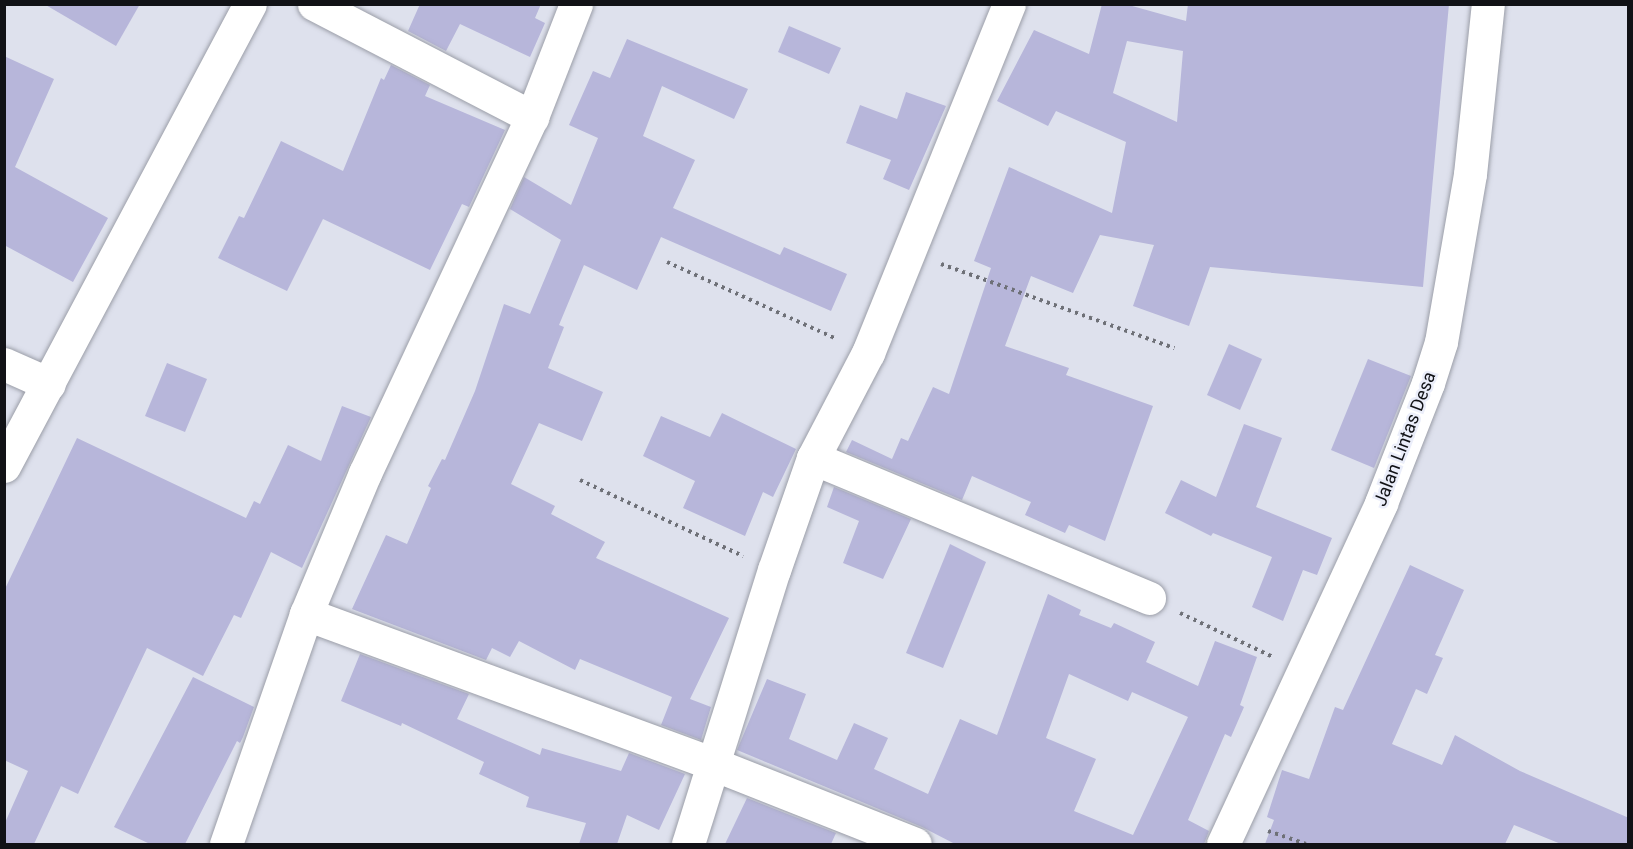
<!DOCTYPE html>
<html>
<head>
<meta charset="utf-8">
<style>
  body { margin:0 }
  #map { position:relative; width:1633px; height:849px; overflow:hidden; background:#dee1ed; font-family:Roboto,sans-serif }
  div>[style] { position:absolute }
  .building>* { inset:0; background:#b7b6da }
  .path>* { height:4px; margin-top:-2px; transform-origin:0; background:repeating-linear-gradient(90deg,#6e7077 0 3px,transparent 0 7.5px) }
  .roads { filter:drop-shadow(0 0 2px #9b9ea8) drop-shadow(0 0 2px #9b9ea8) }
  .street>* { height:33px; margin:-16.5px; padding:0 16.5px; transform-origin:16.5px; border-radius:16.5px; background:#fff }
  span { translate:-50% -50%; white-space:nowrap; text-align:center; line-height:1.15; -webkit-text-stroke:5px #ebeefa; paint-order:stroke }
  .street-label { font-size:18px; color:#111216 }
  .frame { position:absolute; inset:0; border:6px solid #111216; pointer-events:none }
</style>
</head>
<body>
<div id="map">
  <div class="building">
    <i style="clip-path:polygon(44px 4px,140px 4px,116px 46px)"></i>
    <i style="clip-path:polygon(420px 4px,541px 4px,535px 18px,545px 23px,530px 57px,460px 24px,446px 51px,408px 31px)"></i>
    <i style="clip-path:polygon(evenodd,1102px 4px,1125px 4px,1186px 21px,1188px 4px,1449px 4px,1423px 287px,1210px 267px,1189px 326px,1133px 306px,1154px 245px,1100px 235px,1073px 293px,1031px 276px,1005px 346px,1069px 368px,1066px 375px,1153px 406px,1105px 541px,1069px 525px,1065px 533px,1025px 515px,1031px 502px,972px 476px,962px 500px,846px 452px,852px 440px,892px 459px,901px 438px,908px 441px,933px 387px,949px 394px,991px 268px,974px 261px,1009px 167px,1112px 213px,1126px 142px,1056px 111px,1048px 126px,997px 101px,1034px 30px,1089px 54px,1102px 4px,1127px 41px,1183px 51px,1177px 122px,1113px 93px,1127px 41px)"></i>
    <i style="clip-path:polygon(789px 26px,841px 48px,829px 74px,778px 52px)"></i>
    <i style="clip-path:polygon(627px 39px,748px 89px,734px 119px,662px 86px,643px 136px,695px 160px,673px 208px,780px 255px,784px 247px,847px 274px,831px 311px,661px 237px,637px 290px,584px 265px,559px 325px,564px 327px,548px 368px,603px 392px,582px 441px,539px 423px,511px 484px,555px 506px,551px 514px,605px 542px,596px 558px,729px 618px,690px 699px,711px 707px,701px 740px,661px 725px,672px 697px,580px 659px,575px 670px,519px 641px,510px 657px,492px 648px,486px 660px,352px 609px,386px 535px,407px 544px,431px 488px,428px 486px,442px 459px,445px 460px,475px 391px,504px 304px,530px 314px,561px 240px,510px 209px,524px 177px,571px 205px,598px 138px,569px 125px,593px 71px,610px 78px)"></i>
    <i style="clip-path:polygon(4px 56px,54px 79px,15px 167px,108px 218px,73px 282px,4px 245px)"></i>
    <i style="clip-path:polygon(391px 65px,430px 85px,425px 96px,505px 130px,469px 207px,462px 204px,430px 270px,323px 219px,287px 291px,218px 258px,239px 216px,244px 218px,281px 141px,343px 171px,381px 78px,384px 80px)"></i>
    <i style="clip-path:polygon(906px 92px,946px 106px,909px 190px,883px 179px,891px 160px,846px 143px,860px 105px,897px 119px)"></i>
    <i style="clip-path:polygon(1229px 344px,1262px 359px,1240px 410px,1207px 395px)"></i>
    <i style="clip-path:polygon(1368px 359px,1411px 376px,1374px 468px,1331px 450px)"></i>
    <i style="clip-path:polygon(167px 363px,207px 379px,185px 432px,145px 416px)"></i>
    <i style="clip-path:polygon(342px 406px,371px 417px,302px 568px,271px 552px,241px 618px,234px 615px,203px 676px,147px 648px,78px 794px,61px 786px,34px 844px,4px 844px,4px 825px,28px 771px,4px 760px,4px 591px,77px 438px,246px 518px,254px 501px,260px 504px,288px 445px,321px 461px)"></i>
    <i style="clip-path:polygon(722px 413px,796px 449px,773px 497px,763px 492px,745px 536px,683px 508px,695px 481px,643px 456px,661px 416px,710px 437px)"></i>
    <i style="clip-path:polygon(1244px 424px,1282px 438px,1256px 507px,1332px 538px,1317px 575px,1303px 570px,1283px 621px,1252px 607px,1272px 557px,1213px 533px,1211px 536px,1165px 513px,1181px 480px,1216px 497px)"></i>
    <i style="clip-path:polygon(834px 487px,911px 519px,883px 579px,843px 563px,859px 521px,827px 507px)"></i>
    <i style="clip-path:polygon(950px 544px,986px 562px,943px 668px,906px 653px)"></i>
    <i style="clip-path:polygon(1410px 565px,1464px 590px,1435px 655px,1443px 658px,1427px 694px,1416px 689px,1392px 744px,1442px 765px,1455px 735px,1520px 771px,1629px 818px,1629px 844px,1561px 844px,1514px 825px,1505px 844px,1265px 844px,1274px 820px,1267px 817px,1282px 770px,1309px 779px,1335px 707px,1343px 710px)"></i>
    <i style="clip-path:polygon(evenodd,1048px 594px,1081px 610px,1079px 615px,1111px 628px,1114px 623px,1155px 642px,1146px 662px,1198px 686px,1215px 641px,1257px 657px,1240px 705px,1244px 707px,1231px 737px,1225px 734px,1188px 820px,1209px 831px,1204px 844px,955px 844px,922px 827px,737px 750px,767px 679px,806px 694px,789px 739px,837px 760px,854px 723px,888px 738px,874px 769px,928px 794px,960px 719px,997px 735px,1048px 594px,1069px 674px,1128px 701px,1132px 692px,1188px 717px,1133px 835px,1074px 811px,1096px 759px,1046px 738px,1069px 674px)"></i>
    <i style="clip-path:polygon(360px 654px,469px 694px,457px 719px,540px 755px,542px 748px,621px 771px,629px 753px,685px 774px,659px 830px,627px 815px,617px 844px,579px 844px,586px 823px,526px 807px,529px 797px,479px 774px,484px 762px,402px 723px,401px 726px,341px 701px)"></i>
    <i style="clip-path:polygon(193px 677px,254px 707px,243px 737px,240px 743px,237px 741px,185px 844px,150px 844px,114px 827px)"></i>
    <i style="clip-path:polygon(747px 798px,836px 833px,831px 844px,725px 844px)"></i>
  </div>
  <div class="path">
    <i style="left:667px;top:262px;width:187px;rotate:24.4deg"></i>
    <i style="left:941px;top:264px;width:248px;rotate:19.8deg"></i>
    <i style="left:580px;top:480px;width:180px;rotate:25deg"></i>
    <i style="left:1180px;top:613px;width:103px;rotate:25.3deg"></i>
    <i style="left:1268px;top:831px;width:40px;rotate:18.9deg"></i>
  </div>
  <div class="roads">
    <div class="street">
      <i style="left:314px;top:4px;width:246px;rotate:27.4deg"></i>
      <i style="left:4px;top:364px;width:49px;rotate:24deg"></i>
      <i style="left:813px;top:458px;width:119px;rotate:-62.4deg"></i>
      <i style="left:868px;top:353px;width:376px;rotate:-68deg"></i>
      <i style="left:4px;top:466px;width:523px;rotate:-61.97deg"></i>
      <i style="left:306px;top:614px;width:434px;rotate:20.2deg"></i>
      <i style="left:713px;top:764px;width:217px;rotate:21.6deg"></i>
      <i style="left:226px;top:844px;width:244px;rotate:-70.8deg"></i>
      <i style="left:306px;top:614px;width:153px;rotate:-67.3deg"></i>
      <i style="left:365px;top:473px;width:393px;rotate:-64.9deg"></i>
      <i style="left:532px;top:117px;width:121px;rotate:-68.7deg"></i>
      <i style="left:688px;top:844px;width:287px;rotate:-72.6deg"></i>
      <i style="left:774px;top:570px;width:119px;rotate:-70.8deg"></i>
      <i style="left:813px;top:458px;width:364px;rotate:22.6deg"></i>
      <i style="left:1223px;top:844px;width:376px;rotate:-65.1deg"></i>
      <i style="left:1381px;top:503px;width:129px;rotate:-68.6deg"></i>
      <i style="left:1428px;top:383px;width:43px;rotate:-72.4deg"></i>
      <i style="left:1441px;top:342px;width:170px;rotate:-80.2deg"></i>
      <i style="left:1470px;top:174px;width:171px;rotate:-84deg"></i>
    </div>
  </div>
  <div class="street-label">
    <span style="left:1405px;top:439px;rotate:-69deg">Jalan Lintas Desa</span>
  </div>
  <div class="frame"></div>
</div>
</body>
</html>
